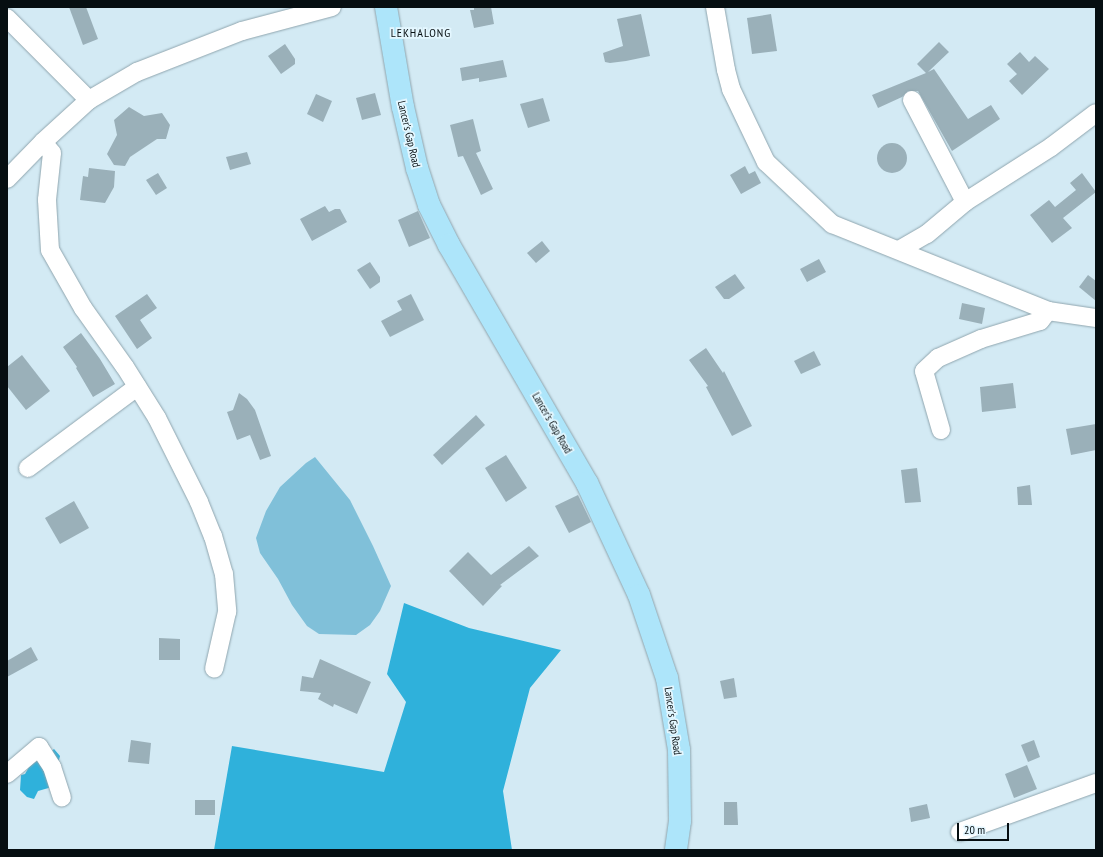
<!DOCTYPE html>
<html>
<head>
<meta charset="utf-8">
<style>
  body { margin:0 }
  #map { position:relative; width:1103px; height:857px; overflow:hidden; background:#d3eaf4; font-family:"PT Sans Narrow",sans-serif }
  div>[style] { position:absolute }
  .green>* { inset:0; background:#80c0d9 }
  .forest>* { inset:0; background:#2fb1db }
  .building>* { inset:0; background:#9ab0b9 }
  .round { border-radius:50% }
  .roads { filter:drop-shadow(0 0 1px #8fa5ae) drop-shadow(0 0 1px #8fa5ae) }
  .minor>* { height:18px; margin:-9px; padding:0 9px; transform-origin:9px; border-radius:9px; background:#fff }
  .major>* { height:22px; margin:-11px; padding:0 11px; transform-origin:11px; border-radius:11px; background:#ade5fa }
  span { translate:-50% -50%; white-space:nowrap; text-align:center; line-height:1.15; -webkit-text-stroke:3.5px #e4f7ff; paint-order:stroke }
  .street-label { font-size:11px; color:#060e11 }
  .neighbourhood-label { font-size:12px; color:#060e11; letter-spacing:1px }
  .frame { position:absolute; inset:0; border:8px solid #060e11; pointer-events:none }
  .scale { position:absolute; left:957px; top:823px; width:52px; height:18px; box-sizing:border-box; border:2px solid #060e11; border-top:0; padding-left:5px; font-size:12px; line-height:14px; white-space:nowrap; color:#060e11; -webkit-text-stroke:3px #e4f7ff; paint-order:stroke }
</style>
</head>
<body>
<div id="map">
  <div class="green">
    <i style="clip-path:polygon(315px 457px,350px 500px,373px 546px,391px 586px,380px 611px,370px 625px,356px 635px,319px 634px,307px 626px,292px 605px,278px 579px,260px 553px,256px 538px,266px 511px,280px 487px,306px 463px)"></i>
  </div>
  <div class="forest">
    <i style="clip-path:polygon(404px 603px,469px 628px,561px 650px,530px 688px,503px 791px,512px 850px,214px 850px,232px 746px,384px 772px,406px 702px,387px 674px)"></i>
    <i style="clip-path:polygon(54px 749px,60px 756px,52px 787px,38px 791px,34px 799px,27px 797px,20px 790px,21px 775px,25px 774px,34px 758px,48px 754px)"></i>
  </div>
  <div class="building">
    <i style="clip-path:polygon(69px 7px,86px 7px,98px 39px,83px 45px)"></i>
    <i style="clip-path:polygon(474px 7px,491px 7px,494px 24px,474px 28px,470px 10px,474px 10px)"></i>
    <i style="clip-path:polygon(641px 14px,650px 56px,626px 61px,610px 63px,605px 62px,603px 53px,623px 46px,617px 19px)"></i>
    <i style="clip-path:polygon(771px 14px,777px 51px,752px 54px,747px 18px)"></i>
    <i style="clip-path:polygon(939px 42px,949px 52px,928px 72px,934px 69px,968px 119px,991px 105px,1000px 119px,952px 151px,918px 91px,908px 91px,902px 97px,878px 108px,872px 95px,926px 73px,917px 64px)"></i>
    <i style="clip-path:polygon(285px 44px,295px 59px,295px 64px,281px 74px,268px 56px)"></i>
    <i style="clip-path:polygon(1020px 52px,1029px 62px,1035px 56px,1049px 69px,1022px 95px,1009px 81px,1017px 74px,1007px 64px)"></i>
    <i style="clip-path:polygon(503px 60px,507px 77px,479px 82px,479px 78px,462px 81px,460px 68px)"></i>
    <i style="clip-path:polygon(375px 93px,381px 115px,362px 120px,356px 98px)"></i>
    <i style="clip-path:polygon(316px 94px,332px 101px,323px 122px,307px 114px)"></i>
    <i style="clip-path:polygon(543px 98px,550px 121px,528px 128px,520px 104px)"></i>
    <i style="clip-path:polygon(129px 107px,144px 116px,162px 113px,170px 125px,166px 139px,157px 139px,130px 157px,125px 166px,114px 165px,107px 154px,117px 135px,114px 120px)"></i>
    <i style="clip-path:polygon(473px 119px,481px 151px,476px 153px,493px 189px,481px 195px,463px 156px,458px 157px,450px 125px)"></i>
    <i class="round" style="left:877px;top:143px;width:30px;height:30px"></i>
    <i style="clip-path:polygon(247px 152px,251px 164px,230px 170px,226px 157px)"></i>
    <i style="clip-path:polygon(745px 166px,749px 174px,755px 171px,761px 183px,741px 194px,730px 175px)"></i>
    <i style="clip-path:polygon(89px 168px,115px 171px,114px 187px,105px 203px,80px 200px,83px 176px,88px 177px)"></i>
    <i style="clip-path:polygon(158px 173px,167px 188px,156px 195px,146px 180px)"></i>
    <i style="clip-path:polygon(1082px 173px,1096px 192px,1063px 218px,1072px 228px,1052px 243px,1030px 215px,1049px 200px,1055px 207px,1076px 190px,1070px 183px)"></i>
    <i style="clip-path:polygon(325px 206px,329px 212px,335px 209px,340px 209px,347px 222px,312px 241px,300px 219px)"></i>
    <i style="clip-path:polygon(418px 211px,430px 238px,409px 247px,398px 220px)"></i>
    <i style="clip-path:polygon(542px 241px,550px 251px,536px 263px,527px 253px)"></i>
    <i style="clip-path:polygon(819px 259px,826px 272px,807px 282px,800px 269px)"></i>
    <i style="clip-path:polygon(370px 262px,380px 277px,380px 282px,370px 289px,357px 270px)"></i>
    <i style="clip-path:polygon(735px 274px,745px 288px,729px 299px,724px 299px,715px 287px)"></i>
    <i style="clip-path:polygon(1088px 275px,1096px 281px,1096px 301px,1079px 287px)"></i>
    <i style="clip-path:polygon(147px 294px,157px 308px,140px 320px,152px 338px,137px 349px,115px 316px)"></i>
    <i style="clip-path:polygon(411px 294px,424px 320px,390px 337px,381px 321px,402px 310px,397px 301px)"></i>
    <i style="clip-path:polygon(962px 303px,985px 308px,982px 324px,959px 319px)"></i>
    <i style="clip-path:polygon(81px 333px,100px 359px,115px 384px,93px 397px,76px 368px,77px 367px,63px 347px)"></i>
    <i style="clip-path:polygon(706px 348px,723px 373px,724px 371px,752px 426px,732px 436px,706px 387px,708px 386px,689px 360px)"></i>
    <i style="clip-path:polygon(814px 351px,821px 365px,801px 374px,794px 361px)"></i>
    <i style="clip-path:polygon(22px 355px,50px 391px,26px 410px,7px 386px,7px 367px)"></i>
    <i style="clip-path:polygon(1013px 383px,1016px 408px,982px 412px,980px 387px)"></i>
    <i style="clip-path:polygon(239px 393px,247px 399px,255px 410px,271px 456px,260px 460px,250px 435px,237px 440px,227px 412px,233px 410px)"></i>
    <i style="clip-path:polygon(476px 415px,485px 425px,442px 465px,433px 455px)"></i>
    <i style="clip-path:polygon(1096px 424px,1096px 450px,1071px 455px,1066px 429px)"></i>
    <i style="clip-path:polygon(506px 455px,527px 488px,506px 502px,485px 468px)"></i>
    <i style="clip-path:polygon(917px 468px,921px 502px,905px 503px,901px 470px)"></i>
    <i style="clip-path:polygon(1030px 485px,1032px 505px,1018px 505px,1017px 487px)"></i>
    <i style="clip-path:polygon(578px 495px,591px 522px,569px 533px,555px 506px)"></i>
    <i style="clip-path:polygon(74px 501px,89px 528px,60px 544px,45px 518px)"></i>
    <i style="clip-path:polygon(529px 546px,539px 556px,500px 585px,502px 586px,483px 606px,449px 571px,468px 552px,491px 575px)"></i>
    <i style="clip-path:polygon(159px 638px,180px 639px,180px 660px,159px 660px)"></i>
    <i style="clip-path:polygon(31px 647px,38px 660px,7px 677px,7px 661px)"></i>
    <i style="clip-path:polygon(320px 659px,371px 682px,357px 714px,334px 704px,333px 707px,318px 699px,321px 693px,300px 691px,302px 676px,313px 678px)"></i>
    <i style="clip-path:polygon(734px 678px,737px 697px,724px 699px,720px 681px)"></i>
    <i style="clip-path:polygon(131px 740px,151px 743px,149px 764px,128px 762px)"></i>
    <i style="clip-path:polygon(1034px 740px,1040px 757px,1028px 762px,1021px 745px)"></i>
    <i style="clip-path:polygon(1027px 765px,1037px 789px,1014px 798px,1005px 774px)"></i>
    <i style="clip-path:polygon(195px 800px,215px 800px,215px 815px,195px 815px)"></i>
    <i style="clip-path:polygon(724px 802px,737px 802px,738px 825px,724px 825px)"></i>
    <i style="clip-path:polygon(927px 804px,930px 818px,911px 822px,909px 808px)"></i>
  </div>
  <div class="roads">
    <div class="minor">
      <i style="left:715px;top:7px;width:64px;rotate:80.1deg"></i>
      <i style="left:726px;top:70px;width:20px;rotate:75deg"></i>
      <i style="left:731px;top:89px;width:81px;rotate:64.4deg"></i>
      <i style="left:766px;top:162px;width:91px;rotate:43.2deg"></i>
      <i style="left:832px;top:224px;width:233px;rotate:21.9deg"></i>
      <i style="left:1048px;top:311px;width:49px;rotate:8.3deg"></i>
      <i style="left:7px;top:18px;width:116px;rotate:45deg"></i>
      <i style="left:912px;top:100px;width:115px;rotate:62.5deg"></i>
      <i style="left:43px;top:142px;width:14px;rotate:51deg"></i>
      <i style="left:52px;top:153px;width:47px;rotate:96.1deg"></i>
      <i style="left:47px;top:200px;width:50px;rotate:86.6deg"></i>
      <i style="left:50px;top:250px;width:67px;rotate:60.4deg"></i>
      <i style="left:83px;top:308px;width:72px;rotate:54.6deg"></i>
      <i style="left:125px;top:367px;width:60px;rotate:57.9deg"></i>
      <i style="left:157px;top:418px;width:94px;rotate:63.4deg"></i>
      <i style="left:199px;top:502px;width:37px;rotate:68deg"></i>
      <i style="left:213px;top:536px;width:40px;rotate:74deg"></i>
      <i style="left:224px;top:574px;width:38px;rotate:85deg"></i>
      <i style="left:227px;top:612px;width:58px;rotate:102.8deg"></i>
      <i style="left:7px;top:179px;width:52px;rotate:-45.8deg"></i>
      <i style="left:43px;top:142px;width:62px;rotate:-42.4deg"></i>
      <i style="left:89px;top:100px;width:56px;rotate:-30.3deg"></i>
      <i style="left:137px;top:72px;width:113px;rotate:-21.3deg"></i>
      <i style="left:242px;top:31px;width:93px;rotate:-14.9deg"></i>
      <i style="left:899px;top:250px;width:32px;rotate:-30deg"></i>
      <i style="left:927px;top:234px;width:50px;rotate:-40.1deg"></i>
      <i style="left:965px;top:202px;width:102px;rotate:-32.6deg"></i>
      <i style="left:1051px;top:147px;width:56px;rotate:-37.1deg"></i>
      <i style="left:941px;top:430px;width:61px;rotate:-106.1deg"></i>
      <i style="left:924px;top:371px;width:19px;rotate:-43deg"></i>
      <i style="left:938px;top:358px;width:47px;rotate:-23.8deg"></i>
      <i style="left:981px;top:339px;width:62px;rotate:-17deg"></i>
      <i style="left:1040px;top:321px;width:13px;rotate:-51deg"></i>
      <i style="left:28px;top:468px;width:136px;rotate:-36.6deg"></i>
      <i style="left:7px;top:774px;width:42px;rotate:-40.2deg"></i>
      <i style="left:39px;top:747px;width:24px;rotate:57deg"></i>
      <i style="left:52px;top:767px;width:32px;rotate:72deg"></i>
      <i style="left:960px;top:832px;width:145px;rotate:-19.8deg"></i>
    </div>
    <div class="major">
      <i style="left:386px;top:7px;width:101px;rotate:80.4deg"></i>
      <i style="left:403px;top:107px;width:63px;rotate:77.1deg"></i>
      <i style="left:417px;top:168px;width:39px;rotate:72deg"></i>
      <i style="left:429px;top:205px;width:45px;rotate:63.4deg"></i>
      <i style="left:449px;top:245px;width:275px;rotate:59.9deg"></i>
      <i style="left:587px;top:483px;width:123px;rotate:65.1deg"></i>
      <i style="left:639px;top:595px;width:88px;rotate:71.4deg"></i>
      <i style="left:667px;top:678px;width:73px;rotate:80.5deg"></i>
      <i style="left:679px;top:750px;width:71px;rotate:89.2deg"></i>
      <i style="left:680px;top:821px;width:29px;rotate:98deg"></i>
    </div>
  </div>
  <div class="street-label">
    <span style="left:409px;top:134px;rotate:77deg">Lancer's Gap Road</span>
    <span style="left:552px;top:423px;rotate:60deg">Lancer's Gap Road</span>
    <span style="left:673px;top:721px;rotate:82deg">Lancer's Gap Road</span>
  </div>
  <div class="neighbourhood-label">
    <span style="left:421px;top:33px">LEKHALONG</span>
  </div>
  <div class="frame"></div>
  <div class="scale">20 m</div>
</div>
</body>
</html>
